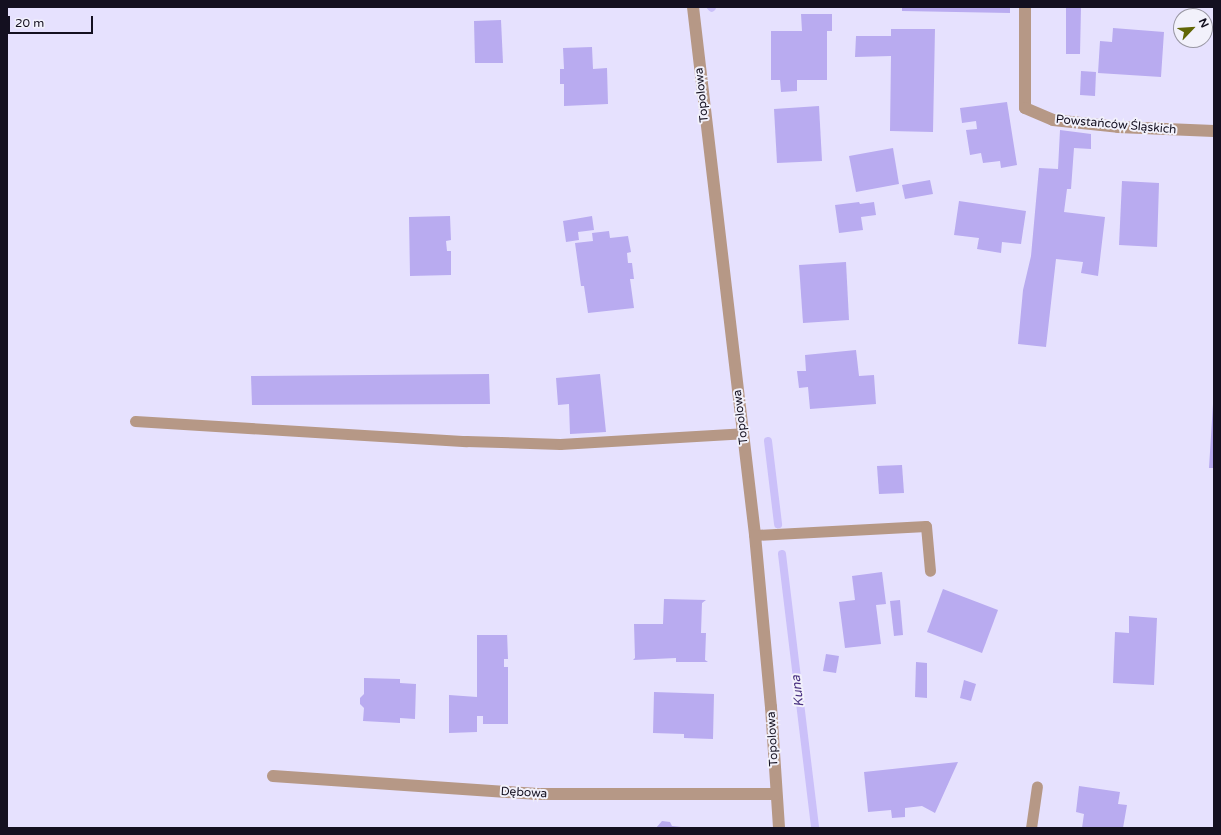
<!DOCTYPE html>
<html>
<head>
<meta charset="utf-8">
<style>
  body { margin:0 }
  #map { position:relative; width:1221px; height:835px; overflow:hidden; background:#e6e1fe; font-family:"Varela Round",sans-serif }
  div>[style] { position:absolute }
  .stream>* { height:8px; margin:-4px; padding:0 4px; transform-origin:4px; border-radius:4px; background:#cbc0f9 }
  .building>* { inset:0; background:#b9abf0 }
  .service>* { height:11px; margin:-5.5px; padding:0 5.5px; transform-origin:5.5px; border-radius:5.5px; background:#b69886 }
  .minor>* { height:12px; margin:-6px; padding:0 6px; transform-origin:6px; border-radius:6px; background:#b69886 }
  span { translate:-50% -50%; white-space:nowrap; text-align:center; line-height:1.15; -webkit-text-stroke:4px #f2f1fb; paint-order:stroke }
  .street-label { font-size:12px; color:#141020 }
  .water-label { font-size:13px; color:#4a3181; font-style:italic }
  .frame { position:absolute; inset:0; border:8px solid #141020; pointer-events:none }
  .north { position:absolute; left:1173px; top:8px; width:40px; height:40px; box-sizing:border-box; background:#f2f1fb; border:1px solid #9997a3; border-radius:50%; rotate:65deg; font-size:11px; font-weight:700; line-height:16px; text-align:center; color:#141020 }
  .north::after { content:''; display:block; margin:auto; width:14px; height:18px; background:#616605; clip-path:polygon(50% 0,100% 100%,50% 72%,0 100%) }
  .scale { position:absolute; left:8px; top:16px; width:85px; height:18px; box-sizing:border-box; border:2px solid #141020; border-top:0; padding-left:5px; font-size:12px; line-height:14px; white-space:nowrap; color:#141020; -webkit-text-stroke:3px #f2f1fb; paint-order:stroke }
</style>
</head>
<body>
<div id="map">
  <div class="stream">
    <i style="left:711px;top:7px;width:1px;rotate:45deg"></i>
    <i style="left:768px;top:441px;width:84px;rotate:83.1deg"></i>
    <i style="left:782px;top:554px;width:276px;rotate:83.1deg"></i>
  </div>
  <div class="building">
    <i style="clip-path:polygon(902px 7px,1010px 7px,1010px 13px,902px 11px)"></i>
    <i style="clip-path:polygon(1066px 7px,1081px 7px,1080px 54px,1066px 54px)"></i>
    <i style="clip-path:polygon(801px 14px,832px 14px,832px 31px,827px 31px,827px 80px,797px 80px,797px 91px,781px 92px,780px 80px,771px 80px,771px 31px,802px 31px)"></i>
    <i style="clip-path:polygon(501px 20px,503px 63px,475px 63px,474px 21px)"></i>
    <i style="clip-path:polygon(1113px 28px,1164px 32px,1161px 77px,1098px 73px,1100px 41px,1112px 42px)"></i>
    <i style="clip-path:polygon(891px 29px,935px 29px,933px 132px,890px 131px,891px 56px,855px 57px,856px 36px,891px 36px)"></i>
    <i style="clip-path:polygon(592px 47px,593px 69px,607px 68px,608px 104px,564px 106px,564px 84px,560px 84px,560px 69px,564px 69px,563px 48px)"></i>
    <i style="clip-path:polygon(1081px 71px,1096px 72px,1095px 96px,1080px 95px)"></i>
    <i style="clip-path:polygon(1007px 102px,1017px 165px,1001px 168px,1000px 161px,983px 163px,981px 153px,970px 155px,966px 130px,977px 129px,976px 121px,962px 123px,960px 108px)"></i>
    <i style="clip-path:polygon(819px 106px,822px 161px,777px 163px,774px 109px)"></i>
    <i style="clip-path:polygon(1060px 130px,1091px 134px,1091px 149px,1074px 148px,1071px 189px,1067px 189px,1064px 212px,1105px 217px,1098px 276px,1081px 273px,1083px 262px,1056px 259px,1046px 347px,1018px 344px,1023px 290px,1031px 256px,1039px 168px,1058px 169px)"></i>
    <i style="clip-path:polygon(893px 148px,899px 184px,856px 192px,849px 156px)"></i>
    <i style="clip-path:polygon(930px 180px,933px 194px,905px 199px,902px 185px)"></i>
    <i style="clip-path:polygon(1122px 181px,1159px 183px,1157px 247px,1119px 245px)"></i>
    <i style="clip-path:polygon(959px 201px,1026px 211px,1021px 244px,1002px 242px,1001px 253px,977px 249px,979px 238px,954px 235px)"></i>
    <i style="clip-path:polygon(859px 202px,860px 204px,874px 202px,876px 215px,861px 217px,863px 230px,839px 233px,835px 205px)"></i>
    <i style="clip-path:polygon(450px 216px,451px 240px,446px 241px,447px 251px,451px 251px,451px 275px,410px 276px,409px 217px)"></i>
    <i style="clip-path:polygon(592px 216px,594px 230px,578px 232px,579px 240px,566px 242px,563px 221px)"></i>
    <i style="clip-path:polygon(609px 231px,610px 238px,628px 236px,631px 252px,627px 253px,628px 263px,632px 263px,634px 279px,630px 279px,634px 308px,588px 313px,584px 286px,581px 286px,575px 243px,593px 241px,592px 233px)"></i>
    <i style="clip-path:polygon(846px 262px,849px 320px,803px 323px,799px 265px)"></i>
    <i style="clip-path:polygon(856px 350px,859px 376px,874px 375px,876px 404px,810px 409px,808px 387px,799px 388px,797px 371px,806px 371px,805px 355px)"></i>
    <i style="clip-path:polygon(489px 374px,490px 404px,252px 405px,251px 376px)"></i>
    <i style="clip-path:polygon(600px 374px,606px 432px,570px 434px,569px 404px,558px 405px,556px 378px)"></i>
    <i style="clip-path:polygon(1213px 404px,1214px 404px,1214px 468px,1209px 468px)"></i>
    <i style="clip-path:polygon(902px 465px,904px 493px,879px 494px,877px 466px)"></i>
    <i style="clip-path:polygon(882px 572px,886px 604px,876px 605px,881px 644px,845px 648px,839px 602px,855px 600px,852px 576px)"></i>
    <i style="clip-path:polygon(943px 589px,998px 610px,982px 653px,927px 632px)"></i>
    <i style="clip-path:polygon(664px 599px,706px 600px,702px 603px,701px 633px,706px 633px,705px 660px,708px 662px,676px 662px,676px 658px,633px 660px,635px 658px,634px 624px,663px 624px)"></i>
    <i style="clip-path:polygon(900px 600px,903px 635px,894px 636px,890px 601px)"></i>
    <i style="clip-path:polygon(1129px 616px,1157px 618px,1154px 685px,1113px 683px,1115px 632px,1129px 633px)"></i>
    <i style="clip-path:polygon(507px 632px,508px 659px,504px 659px,504px 667px,508px 667px,508px 724px,483px 724px,483px 716px,477px 716px,477px 732px,449px 733px,449px 695px,477px 697px,477px 635px,507px 635px)"></i>
    <i style="clip-path:polygon(826px 654px,839px 656px,836px 673px,823px 671px)"></i>
    <i style="clip-path:polygon(916px 662px,927px 663px,927px 698px,915px 697px)"></i>
    <i style="clip-path:polygon(364px 678px,400px 679px,400px 683px,416px 684px,415px 719px,400px 718px,400px 723px,363px 721px,364px 708px,360px 704px,360px 698px,364px 694px)"></i>
    <i style="clip-path:polygon(964px 680px,976px 684px,971px 701px,960px 698px)"></i>
    <i style="clip-path:polygon(654px 692px,714px 694px,713px 739px,684px 738px,684px 734px,653px 733px)"></i>
    <i style="clip-path:polygon(958px 762px,935px 813px,922px 806px,905px 808px,905px 817px,892px 818px,891px 810px,868px 812px,864px 772px)"></i>
    <i style="clip-path:polygon(1079px 786px,1120px 792px,1118px 804px,1127px 805px,1123px 828px,1082px 828px,1084px 814px,1076px 812px)"></i>
    <i style="clip-path:polygon(662px 821px,670px 822px,672px 826px,690px 828px,656px 828px)"></i>
  </div>
  <div class="service">
    <i style="left:135px;top:421px;width:332px;rotate:3.5deg"></i>
    <i style="left:466px;top:441px;width:94px;rotate:1.8deg"></i>
    <i style="left:560px;top:444px;width:183px;rotate:-3.4deg"></i>
    <i style="left:755px;top:535px;width:171px;rotate:-3deg"></i>
    <i style="left:926px;top:526px;width:45px;rotate:84.9deg"></i>
    <i style="left:1031px;top:828px;width:42px;rotate:-81.9deg"></i>
  </div>
  <div class="minor">
    <i style="left:693px;top:7px;width:532px;rotate:83.3deg"></i>
    <i style="left:755px;top:535px;width:173px;rotate:84.7deg"></i>
    <i style="left:771px;top:707px;width:121px;rotate:86.2deg"></i>
    <i style="left:1025px;top:7px;width:101px;rotate:90deg"></i>
    <i style="left:1025px;top:108px;width:30px;rotate:23deg"></i>
    <i style="left:1053px;top:120px;width:65px;rotate:6.1deg"></i>
    <i style="left:1118px;top:127px;width:96px;rotate:2.4deg"></i>
    <i style="left:273px;top:776px;width:262px;rotate:3.9deg"></i>
    <i style="left:534px;top:794px;width:242px"></i>
  </div>
  <div class="street-label">
    <span style="left:702px;top:95px;rotate:-96deg">Topolowa</span>
    <span style="left:1116px;top:125px;rotate:5deg">Powstańców Śląskich</span>
    <span style="left:741px;top:417px;rotate:-97deg">Topolowa</span>
    <span style="left:773px;top:739px;rotate:-93deg">Topolowa</span>
    <span style="left:524px;top:793px;rotate:3deg">Dębowa</span>
  </div>
  <div class="water-label">
    <span style="left:798px;top:691px;rotate:-97deg">Kuna</span>
  </div>
  <div class="frame"></div>
  <div class="north">N</div>
  <div class="scale">20 m</div>
</div>
</body>
</html>
